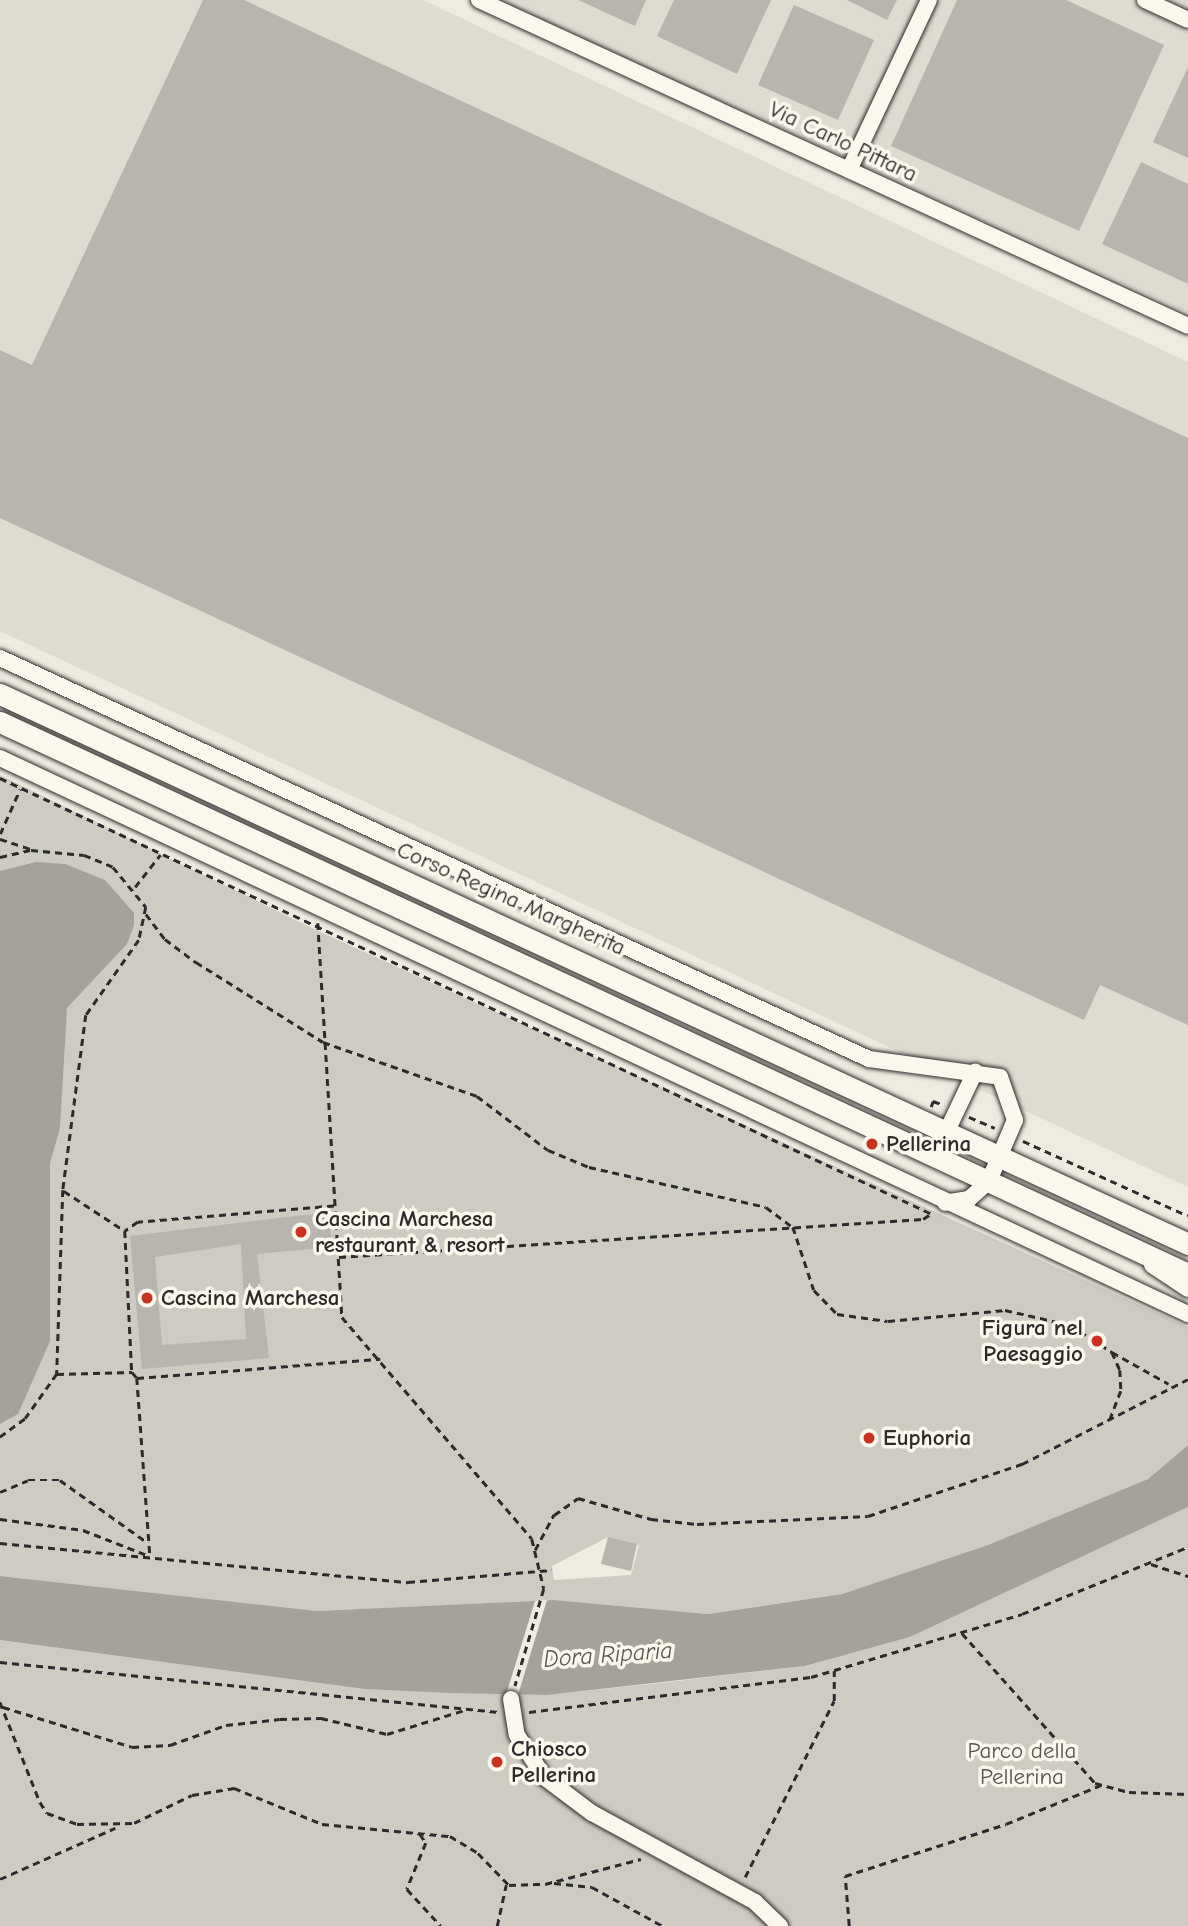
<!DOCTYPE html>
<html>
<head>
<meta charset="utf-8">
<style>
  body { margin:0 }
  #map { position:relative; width:1188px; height:1926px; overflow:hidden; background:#eeebe0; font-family:"Comic Neue",sans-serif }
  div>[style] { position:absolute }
  .built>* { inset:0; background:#dedbd1 }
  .green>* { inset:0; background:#cecbc2 }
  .water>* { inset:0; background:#a4a29a }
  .pier>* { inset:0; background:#eeebe0 }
  .building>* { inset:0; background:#b8b5ae }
  .path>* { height:2.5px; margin-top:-1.25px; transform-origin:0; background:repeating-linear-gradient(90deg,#2b2b2b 0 7px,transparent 0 12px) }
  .roads { filter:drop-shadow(0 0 2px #2b2b2b) drop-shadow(0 0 2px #2b2b2b) }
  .minor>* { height:16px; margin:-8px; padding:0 8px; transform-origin:8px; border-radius:8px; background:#fbf7ec }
  .major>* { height:21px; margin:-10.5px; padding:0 10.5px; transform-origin:10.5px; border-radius:10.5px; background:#fbf7ec }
  .dots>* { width:19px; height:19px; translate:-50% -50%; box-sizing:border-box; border:4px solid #fbf7ec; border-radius:50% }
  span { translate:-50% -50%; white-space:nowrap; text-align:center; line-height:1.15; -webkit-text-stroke:7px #fbf7ec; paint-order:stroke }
  .street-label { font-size:23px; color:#2b2b2b }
  .poi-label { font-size:23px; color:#2b2b2b; font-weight:700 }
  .left { translate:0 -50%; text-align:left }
  .right { translate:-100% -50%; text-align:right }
  .park-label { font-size:23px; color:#545351 }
  .water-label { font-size:24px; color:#555552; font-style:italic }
</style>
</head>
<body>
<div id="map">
  <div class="built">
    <i style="clip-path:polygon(0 0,423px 0,1188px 362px,1188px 1187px,0 631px)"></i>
    <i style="clip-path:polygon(498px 0,1188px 0,1188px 313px)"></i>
  </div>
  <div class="green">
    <i style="clip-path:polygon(evenodd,0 775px,314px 929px,1188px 1327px,1188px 1445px,1148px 1479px,988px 1545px,842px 1594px,708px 1614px,554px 1600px,317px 1611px,0 1576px,0 775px,608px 1537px,639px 1545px,631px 1575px,554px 1580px,552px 1566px,608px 1537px)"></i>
    <i style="clip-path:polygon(1188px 1507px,1188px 1926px,0 1926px,0 1640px,364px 1689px,547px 1695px,660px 1683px,805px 1666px,910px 1637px)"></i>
  </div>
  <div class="water">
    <i style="clip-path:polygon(36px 862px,65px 864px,105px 880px,134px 913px,134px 925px,127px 944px,67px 1008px,60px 1128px,50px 1163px,50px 1341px,18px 1414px,0 1424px,0 871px)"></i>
    <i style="clip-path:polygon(1188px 1445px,1188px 1507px,910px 1637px,805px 1666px,547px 1695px,451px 1693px,364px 1689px,0 1640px,0 1576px,317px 1611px,554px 1600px,708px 1614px,842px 1594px,988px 1545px,1148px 1479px)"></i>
  </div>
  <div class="pier">
    <i style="clip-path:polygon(547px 1600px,517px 1698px,505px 1698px,535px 1601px)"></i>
  </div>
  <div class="building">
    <i style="clip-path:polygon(203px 0,244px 0,1188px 438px,1188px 1025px,1100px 985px,1084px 1020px,0 518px,0 350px,32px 365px)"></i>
    <i style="clip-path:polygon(578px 0,646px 0,635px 26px)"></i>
    <i style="clip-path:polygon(674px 0,771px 0,737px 74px,657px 36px)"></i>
    <i style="clip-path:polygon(847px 0,897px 0,887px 20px)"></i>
    <i style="clip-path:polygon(957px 0,1066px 0,1164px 45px,1079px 231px,891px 146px)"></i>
    <i style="clip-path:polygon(794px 5px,874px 40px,838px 120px,758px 85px)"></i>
    <i style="clip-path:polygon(1188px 67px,1188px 158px,1153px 142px)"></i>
    <i style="clip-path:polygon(1141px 162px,1188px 184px,1188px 284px,1102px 244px)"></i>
    <i style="clip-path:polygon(evenodd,329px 1212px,332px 1247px,257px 1254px,269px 1358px,142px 1369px,130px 1236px,329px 1212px,241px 1244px,246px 1339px,162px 1345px,155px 1257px,241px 1244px)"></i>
    <i style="clip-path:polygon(608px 1537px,637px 1544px,631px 1571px,601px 1564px)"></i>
  </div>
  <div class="path">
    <i style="left:0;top:778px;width:1029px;rotate:25.07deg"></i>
    <i style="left:0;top:834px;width:49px;rotate:-66deg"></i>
    <i style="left:0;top:839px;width:32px;rotate:18deg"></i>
    <i style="left:0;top:857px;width:32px;rotate:-13deg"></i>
    <i style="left:31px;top:850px;width:53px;rotate:5.4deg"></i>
    <i style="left:84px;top:855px;width:31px;rotate:22deg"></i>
    <i style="left:113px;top:867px;width:52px;rotate:50.5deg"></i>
    <i style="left:146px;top:907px;width:34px;rotate:102deg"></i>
    <i style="left:139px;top:940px;width:92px;rotate:125.2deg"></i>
    <i style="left:86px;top:1015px;width:177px;rotate:97.5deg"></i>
    <i style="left:63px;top:1190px;width:184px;rotate:91.9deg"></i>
    <i style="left:57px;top:1374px;width:55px;rotate:125.4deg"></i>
    <i style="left:25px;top:1419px;width:31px;rotate:144deg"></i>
    <i style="left:135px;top:887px;width:41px;rotate:-52deg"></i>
    <i style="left:146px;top:914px;width:31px;rotate:53deg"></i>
    <i style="left:165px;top:939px;width:39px;rotate:37deg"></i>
    <i style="left:196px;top:962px;width:150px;rotate:32.2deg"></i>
    <i style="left:323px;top:1042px;width:163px;rotate:19.3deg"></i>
    <i style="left:477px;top:1096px;width:89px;rotate:37.3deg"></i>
    <i style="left:548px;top:1150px;width:44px;rotate:22.5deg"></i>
    <i style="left:589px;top:1167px;width:181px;rotate:12.7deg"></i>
    <i style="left:766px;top:1207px;width:34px;rotate:37deg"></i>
    <i style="left:793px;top:1227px;width:66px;rotate:71.6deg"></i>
    <i style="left:814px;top:1290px;width:33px;rotate:46deg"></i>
    <i style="left:837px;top:1314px;width:51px;rotate:7.8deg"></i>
    <i style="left:888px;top:1321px;width:118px;rotate:-5.4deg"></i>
    <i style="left:1005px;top:1310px;width:67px;rotate:13deg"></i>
    <i style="left:1070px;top:1325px;width:50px;rotate:32.7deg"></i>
    <i style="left:1112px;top:1352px;width:20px;rotate:66deg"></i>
    <i style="left:1120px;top:1370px;width:21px;rotate:87deg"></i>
    <i style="left:1121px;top:1391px;width:33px;rotate:111deg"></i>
    <i style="left:318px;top:923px;width:395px;rotate:86.5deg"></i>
    <i style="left:342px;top:1317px;width:292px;rotate:49.4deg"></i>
    <i style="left:532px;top:1539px;width:51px;rotate:76.5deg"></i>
    <i style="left:544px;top:1589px;width:101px;rotate:106.6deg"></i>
    <i style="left:931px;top:1107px;width:6px;rotate:-72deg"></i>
    <i style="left:933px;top:1101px;width:12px;rotate:20deg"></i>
    <i style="left:969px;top:1117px;width:28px;rotate:23deg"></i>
    <i style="left:1023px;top:1141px;width:181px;rotate:24.4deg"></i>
    <i style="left:64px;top:1191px;width:73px;rotate:33.3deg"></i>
    <i style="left:334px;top:1206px;width:197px;rotate:175.3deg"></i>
    <i style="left:138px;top:1222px;width:16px;rotate:145deg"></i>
    <i style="left:125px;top:1231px;width:141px;rotate:87.2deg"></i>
    <i style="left:132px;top:1372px;width:8px;rotate:50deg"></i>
    <i style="left:137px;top:1378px;width:244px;rotate:-4.5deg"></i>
    <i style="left:339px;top:1257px;width:585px;rotate:-3.72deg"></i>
    <i style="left:923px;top:1219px;width:11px;rotate:-34deg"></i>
    <i style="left:1112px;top:1352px;width:65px;rotate:29.3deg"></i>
    <i style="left:57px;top:1374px;width:75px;rotate:-1.5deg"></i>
    <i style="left:137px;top:1378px;width:178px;rotate:85.8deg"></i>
    <i style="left:0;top:1492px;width:30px;rotate:-23deg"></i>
    <i style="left:28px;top:1480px;width:32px"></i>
    <i style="left:60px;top:1480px;width:108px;rotate:35.6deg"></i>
    <i style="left:0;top:1519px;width:84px;rotate:7.5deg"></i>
    <i style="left:83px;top:1530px;width:69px;rotate:21.3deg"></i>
    <i style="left:0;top:1543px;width:410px;rotate:5.5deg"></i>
    <i style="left:408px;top:1582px;width:144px;rotate:-4.8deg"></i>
    <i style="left:535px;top:1550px;width:40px;rotate:-62deg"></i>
    <i style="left:554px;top:1515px;width:29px;rotate:-35deg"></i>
    <i style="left:578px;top:1498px;width:76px;rotate:16deg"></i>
    <i style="left:651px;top:1519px;width:46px;rotate:6.2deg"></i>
    <i style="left:697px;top:1524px;width:171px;rotate:-2.7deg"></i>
    <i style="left:868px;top:1516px;width:163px;rotate:-18.7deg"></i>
    <i style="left:1022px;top:1464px;width:186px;rotate:-27.1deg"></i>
    <i style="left:1151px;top:1564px;width:39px;rotate:18deg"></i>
    <i style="left:962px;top:1633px;width:200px;rotate:48.4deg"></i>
    <i style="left:1095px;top:1783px;width:35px;rotate:15deg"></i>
    <i style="left:1129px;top:1792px;width:59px;rotate:1.9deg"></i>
    <i style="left:0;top:1662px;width:501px;rotate:5.73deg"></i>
    <i style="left:0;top:1702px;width:108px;rotate:68.2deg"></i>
    <i style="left:40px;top:1802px;width:13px;rotate:58deg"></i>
    <i style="left:47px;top:1813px;width:32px;rotate:20deg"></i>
    <i style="left:77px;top:1824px;width:57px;rotate:-1deg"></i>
    <i style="left:134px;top:1823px;width:64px;rotate:-25.8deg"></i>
    <i style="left:192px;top:1795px;width:43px;rotate:-9.5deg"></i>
    <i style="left:234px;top:1788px;width:95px;rotate:22.2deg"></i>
    <i style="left:322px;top:1824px;width:129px;rotate:5.4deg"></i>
    <i style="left:450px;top:1836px;width:33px;rotate:31deg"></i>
    <i style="left:478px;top:1853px;width:45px;rotate:45.9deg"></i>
    <i style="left:509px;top:1885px;width:36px;rotate:-2deg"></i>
    <i style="left:545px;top:1884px;width:99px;rotate:-14.6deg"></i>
    <i style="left:3px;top:1707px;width:135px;rotate:17.2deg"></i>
    <i style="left:132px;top:1747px;width:38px;rotate:-3deg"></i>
    <i style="left:170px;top:1745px;width:59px;rotate:-19.7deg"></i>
    <i style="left:226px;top:1725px;width:54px;rotate:-6.3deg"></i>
    <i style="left:280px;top:1719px;width:41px;rotate:-1.4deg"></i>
    <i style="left:321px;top:1718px;width:68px;rotate:13.6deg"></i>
    <i style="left:387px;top:1734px;width:85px;rotate:-17.2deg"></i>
    <i style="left:529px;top:1712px;width:284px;rotate:-7.1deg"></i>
    <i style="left:811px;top:1677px;width:220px;rotate:-16.6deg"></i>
    <i style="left:1022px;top:1614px;width:179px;rotate:-22deg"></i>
    <i style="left:420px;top:1834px;width:11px;rotate:56deg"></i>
    <i style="left:426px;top:1843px;width:50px;rotate:112.4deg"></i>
    <i style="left:407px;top:1889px;width:50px;rotate:47.4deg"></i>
    <i style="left:745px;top:1877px;width:197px;rotate:-63.2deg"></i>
    <i style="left:834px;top:1701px;width:30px;rotate:-90deg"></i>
    <i style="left:0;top:1879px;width:126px;rotate:-23.9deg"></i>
    <i style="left:554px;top:1883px;width:38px;rotate:6deg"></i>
    <i style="left:592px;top:1887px;width:81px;rotate:28.8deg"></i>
    <i style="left:497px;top:1926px;width:42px;rotate:-77.6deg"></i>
    <i style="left:849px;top:1926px;width:50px;rotate:-94.6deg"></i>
    <i style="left:845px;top:1876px;width:169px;rotate:-17.9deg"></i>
    <i style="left:1006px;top:1824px;width:103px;rotate:-22.3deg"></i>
  </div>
  <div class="roads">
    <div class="minor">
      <i style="left:479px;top:0;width:780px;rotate:24.69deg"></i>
      <i style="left:1145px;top:0;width:47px;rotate:24.9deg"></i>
      <i style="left:849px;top:170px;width:188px;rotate:-64.8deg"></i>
      <i style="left:0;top:658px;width:957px;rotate:24.77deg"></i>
      <i style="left:869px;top:1059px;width:132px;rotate:7.8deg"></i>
      <i style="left:1000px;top:1077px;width:46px;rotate:70.8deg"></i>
      <i style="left:1015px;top:1120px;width:66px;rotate:113.1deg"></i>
      <i style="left:989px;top:1181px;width:27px;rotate:138deg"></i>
      <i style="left:969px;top:1199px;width:24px;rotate:171deg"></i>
      <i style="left:0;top:758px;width:1312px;rotate:25.08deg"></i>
      <i style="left:946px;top:1133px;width:68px;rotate:-64.6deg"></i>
      <i style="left:1152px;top:1265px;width:43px;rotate:33.7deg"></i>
      <i style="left:511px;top:1699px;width:36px;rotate:81deg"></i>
      <i style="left:517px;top:1735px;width:50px;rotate:57.3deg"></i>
      <i style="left:544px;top:1777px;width:60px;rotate:36.9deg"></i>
      <i style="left:592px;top:1813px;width:186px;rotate:28.6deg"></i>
      <i style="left:755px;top:1902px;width:35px;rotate:44deg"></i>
    </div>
    <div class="major">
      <i style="left:0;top:694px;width:1309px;rotate:24.84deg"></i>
      <i style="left:0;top:722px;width:1310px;rotate:24.92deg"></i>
    </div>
  </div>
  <div class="dots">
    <i style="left:872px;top:1144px;background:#c8321e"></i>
    <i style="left:301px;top:1232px;background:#c8321e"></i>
    <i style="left:147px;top:1298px;background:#c8321e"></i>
    <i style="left:1097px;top:1341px;background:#c8321e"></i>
    <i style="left:869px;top:1438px;background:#c8321e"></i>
    <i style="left:497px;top:1762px;background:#c8321e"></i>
  </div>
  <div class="street-label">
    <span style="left:843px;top:142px;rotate:25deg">Via Carlo Pittara</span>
    <span style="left:511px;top:899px;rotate:24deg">Corso Regina Margherita</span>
  </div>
  <div class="poi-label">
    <span class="left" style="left:886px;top:1144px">Pellerina</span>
    <span class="left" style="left:315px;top:1232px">Cascina Marchesa<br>restaurant &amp; resort</span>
    <span class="left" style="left:161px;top:1298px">Cascina Marchesa</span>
    <span class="right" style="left:1083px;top:1341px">Figura nel<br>Paesaggio</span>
    <span class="left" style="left:883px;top:1438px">Euphoria</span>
    <span class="left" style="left:511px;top:1762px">Chiosco<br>Pellerina</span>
  </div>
  <div class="park-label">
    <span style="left:1022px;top:1764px">Parco della<br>Pellerina</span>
  </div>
  <div class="water-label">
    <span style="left:608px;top:1655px;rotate:-4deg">Dora Riparia</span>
  </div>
</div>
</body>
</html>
